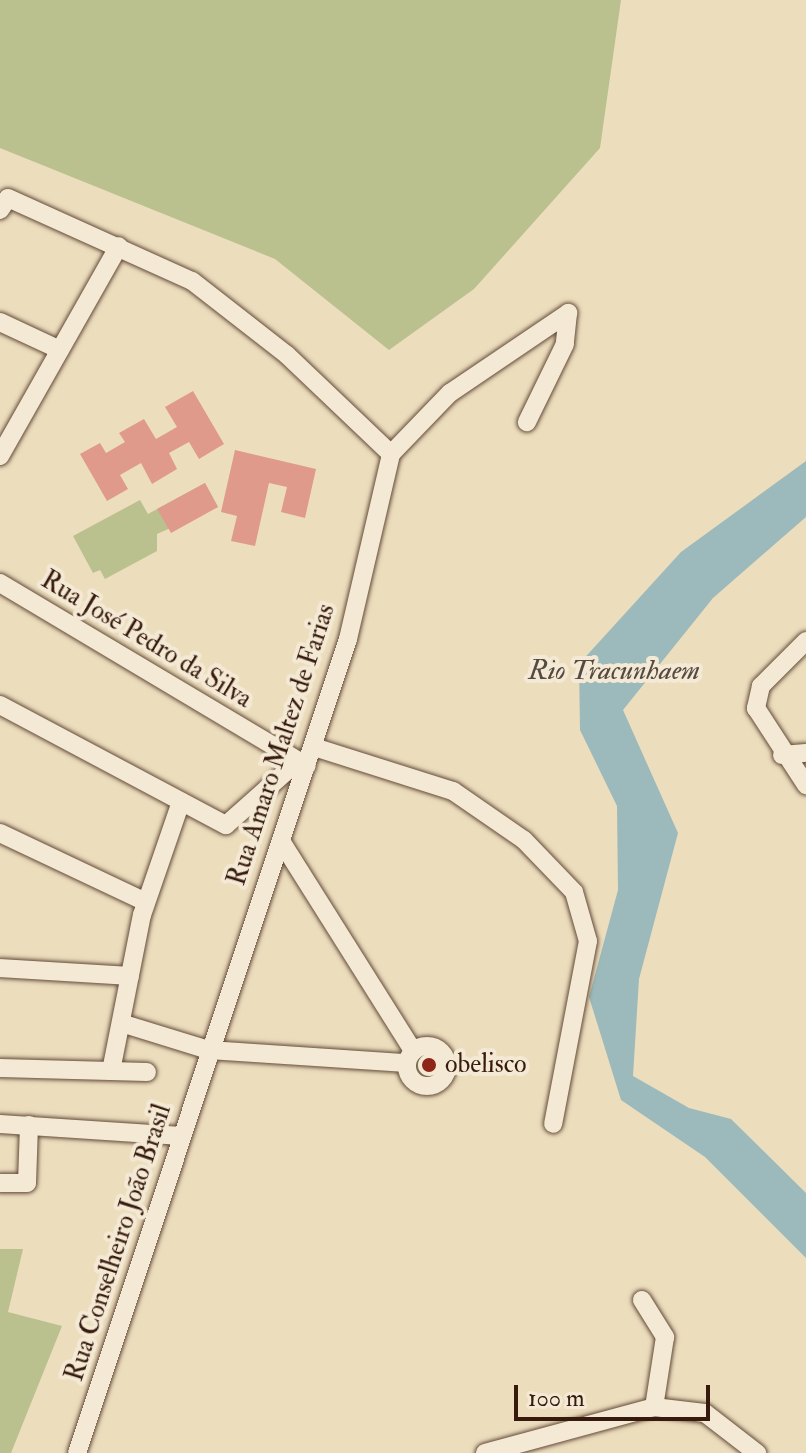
<!DOCTYPE html>
<html>
<head>
<meta charset="utf-8">
<style>
  body { margin:0 }
  #map { position:relative; width:806px; height:1453px; overflow:hidden; background:#ecddbd; font-family:"IM FELL Double Pica",serif }
  div>[style] { position:absolute }
  .green>* { inset:0; background:#bbc08f }
  .round { border-radius:50% }
  .water>* { inset:0; background:#9cbabb }
  .building>* { inset:0; background:#e09a8b }
  .roads { filter:drop-shadow(0 0 2px #644b39) drop-shadow(0 0 2px #644b39) }
  .minor>* { height:18px; margin:-9px; padding:0 9px; transform-origin:9px; border-radius:9px; background:#f3e9d4 }
  .minor>.ring { margin:-9px; padding:0; box-sizing:content-box; background:none; border:18px solid #f3e9d4; border-radius:50% }
  .dots>* { width:22px; height:22px; translate:-50% -50%; box-sizing:border-box; border:4px solid #f3e9d4; border-radius:50% }
  span { translate:-50% -50%; white-space:nowrap; text-align:center; line-height:1.15; -webkit-text-stroke:8px #f3e9d4; paint-order:stroke }
  .street-label { font-size:26px; color:#361a0d }
  .poi-label { font-size:26px; color:#361a0d }
  .left { translate:0 -50%; text-align:left }
  .water-label { font-size:28px; color:#554a41; font-style:italic }
  .scale { position:absolute; left:514px; top:1385px; width:196px; height:36px; box-sizing:border-box; border:4px solid #361a0d; border-top:0; padding-left:10px; font-size:24px; line-height:28px; white-space:nowrap; color:#361a0d; -webkit-text-stroke:6px #f3e9d4; paint-order:stroke }
</style>
</head>
<body>
<div id="map">
  <div class="green">
    <i style="clip-path:polygon(0 0,621px 0,600px 148px,474px 289px,389px 350px,275px 259px,0 148px)"></i>
    <i style="clip-path:polygon(205px 483px,218px 507px,157px 534px,157px 551px,105px 579px,100px 570px,93px 573px,73px 536px,140px 500px,148px 514px)"></i>
    <i class="round" style="left:409px;top:1047px;width:38px;height:38px"></i>
    <i style="clip-path:polygon(0 1249px,23px 1249px,8px 1312px,62px 1326px,11px 1453px,0 1453px)"></i>
  </div>
  <div class="water">
    <i style="clip-path:polygon(806px 461px,806px 517px,713px 598px,623px 710px,678px 833px,639px 979px,633px 1076px,689px 1108px,731px 1119px,806px 1193px,806px 1258px,705px 1157px,621px 1100px,589px 997px,618px 890px,617px 806px,580px 730px,579px 664px,681px 552px)"></i>
  </div>
  <div class="building">
    <i style="clip-path:polygon(193px 391px,224px 444px,199px 459px,189px 442px,169px 453px,177px 469px,152px 484px,141px 463px,120px 475px,128px 489px,107px 501px,80px 454px,100px 443px,106px 453px,125px 442px,119px 433px,144px 419px,156px 439px,177px 427px,165px 407px)"></i>
    <i style="clip-path:polygon(235px 450px,316px 469px,305px 518px,281px 512px,287px 487px,269px 483px,255px 546px,231px 541px,237px 516px,221px 512px)"></i>
    <i style="clip-path:polygon(205px 483px,218px 507px,171px 533px,157px 509px)"></i>
  </div>
  <div class="roads">
    <div class="minor">
      <i style="left:0;top:210px;width:14px;rotate:-56deg"></i>
      <i style="left:8px;top:198px;width:202px;rotate:24.3deg"></i>
      <i style="left:192px;top:281px;width:120px;rotate:37.9deg"></i>
      <i style="left:287px;top:355px;width:144px;rotate:43.6deg"></i>
      <i style="left:0;top:322px;width:66px;rotate:25deg"></i>
      <i style="left:391px;top:454px;width:85px;rotate:-46deg"></i>
      <i style="left:450px;top:393px;width:143px;rotate:-34.1deg"></i>
      <i style="left:568px;top:313px;width:31px;rotate:96deg"></i>
      <i style="left:565px;top:344px;width:87px;rotate:116deg"></i>
      <i style="left:0;top:456px;width:241px;rotate:-60.5deg"></i>
      <i style="left:0;top:583px;width:357px;rotate:30.8deg"></i>
      <i style="left:806px;top:641px;width:64px;rotate:135deg"></i>
      <i style="left:761px;top:686px;width:23px;rotate:103deg"></i>
      <i style="left:756px;top:708px;width:92px;rotate:57deg"></i>
      <i style="left:0;top:705px;width:256px;rotate:28deg"></i>
      <i style="left:226px;top:825px;width:96px;rotate:-41.6deg"></i>
      <i style="left:314px;top:747px;width:146px;rotate:17.6deg"></i>
      <i style="left:453px;top:791px;width:86px;rotate:34.6deg"></i>
      <i style="left:524px;top:840px;width:72px;rotate:46.1deg"></i>
      <i style="left:574px;top:892px;width:51px;rotate:74.1deg"></i>
      <i style="left:588px;top:941px;width:186px;rotate:100.8deg"></i>
      <i style="left:782px;top:755px;width:24px;rotate:-5deg"></i>
      <i style="left:0;top:833px;width:161px;rotate:25.3deg"></i>
      <i style="left:281px;top:841px;width:248px;rotate:57.8deg"></i>
      <i style="left:0;top:968px;width:130px;rotate:3.5deg"></i>
      <i style="left:121px;top:1023px;width:92px;rotate:17.1deg"></i>
      <i style="left:209px;top:1050px;width:198px;rotate:3.8deg"></i>
      <i class="ring" style="left:407px;top:1046px;width:22px;height:22px"></i>
      <i style="left:0;top:1068px;width:147px;rotate:1.6deg"></i>
      <i style="left:111px;top:1071px;width:159px;rotate:-78.8deg"></i>
      <i style="left:142px;top:915px;width:120px;rotate:-71deg"></i>
      <i style="left:0;top:1124px;width:182px;rotate:3.8deg"></i>
      <i style="left:0;top:1183px;width:27px"></i>
      <i style="left:27px;top:1183px;width:58px;rotate:-88deg"></i>
      <i style="left:642px;top:1300px;width:44px;rotate:58.1deg"></i>
      <i style="left:665px;top:1337px;width:71px;rotate:98.9deg"></i>
      <i style="left:77px;top:1453px;width:858px;rotate:-71.59deg"></i>
      <i style="left:348px;top:639px;width:190px;rotate:-76.9deg"></i>
      <i style="left:485px;top:1453px;width:175px;rotate:-15.2deg"></i>
      <i style="left:654px;top:1407px;width:51px;rotate:6.7deg"></i>
      <i style="left:705px;top:1413px;width:66px;rotate:37.6deg"></i>
    </div>
  </div>
  <div class="dots">
    <i style="left:429px;top:1065px;background:#8f2418"></i>
  </div>
  <div class="street-label">
    <span style="left:146px;top:640px;rotate:31deg">Rua José Pedro da Silva</span>
    <span style="left:282px;top:745px;rotate:-72deg">Rua Amaro Maltez de Farias</span>
    <span style="left:119px;top:1243px;rotate:-72deg">Rua Conselheiro João Brasil</span>
  </div>
  <div class="poi-label">
    <span class="left" style="left:445px;top:1065px">obelisco</span>
  </div>
  <div class="water-label">
    <span style="left:614px;top:671px">Rio Tracunhaem</span>
  </div>
  <div class="scale">100 m</div>
</div>
</body>
</html>
